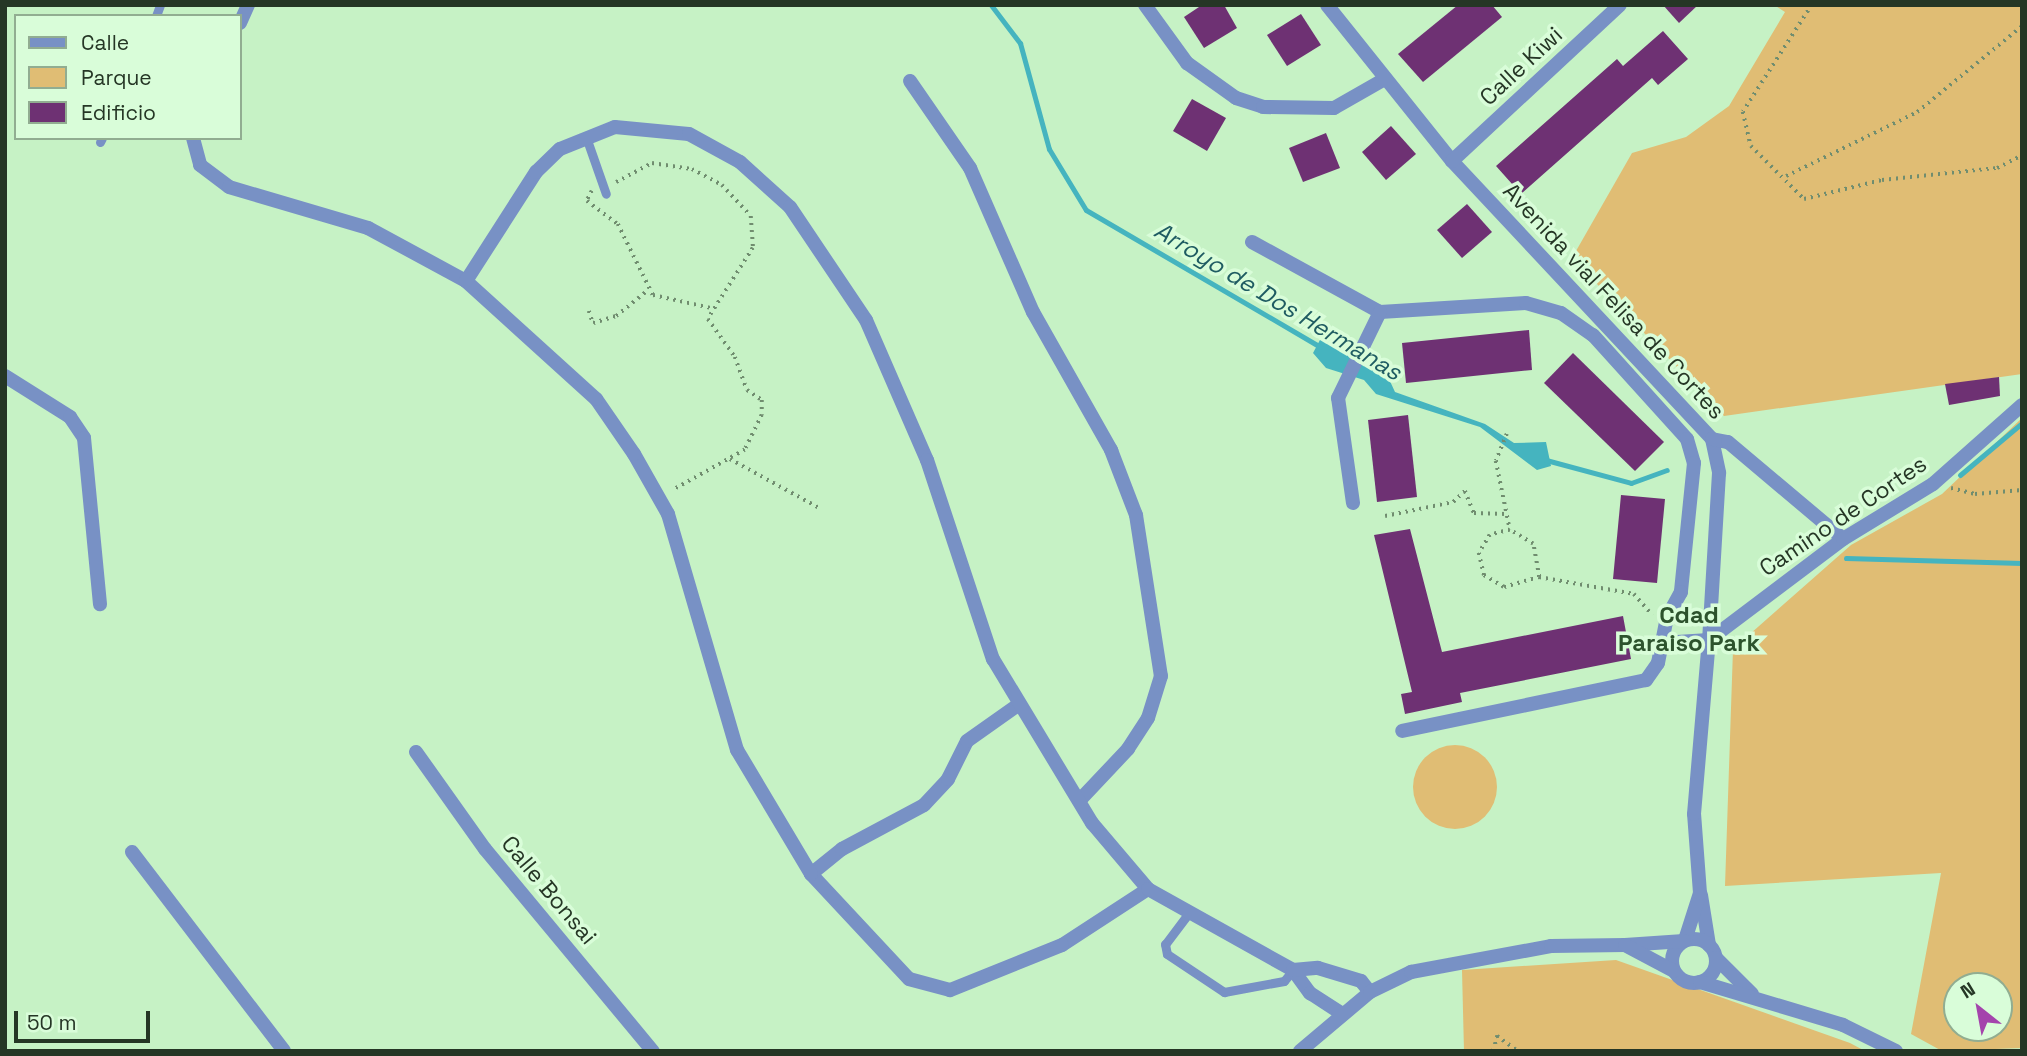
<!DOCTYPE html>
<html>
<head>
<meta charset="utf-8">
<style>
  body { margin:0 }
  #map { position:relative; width:2027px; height:1056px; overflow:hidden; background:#c6f2c5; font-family:"Space Grotesk",sans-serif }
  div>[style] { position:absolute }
  .green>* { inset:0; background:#e0bd74 }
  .round { border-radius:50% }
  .water>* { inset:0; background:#45b4bf }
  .stream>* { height:5px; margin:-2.5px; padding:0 2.5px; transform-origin:2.5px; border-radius:2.5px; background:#45b4bf }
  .building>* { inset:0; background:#6e3173 }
  .path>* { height:3.5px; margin-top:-1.75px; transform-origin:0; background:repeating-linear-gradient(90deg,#708d6f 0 2px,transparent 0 7px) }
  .service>* { height:9px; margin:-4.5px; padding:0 4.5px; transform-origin:4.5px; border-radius:4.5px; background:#7891c5 }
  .minor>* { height:14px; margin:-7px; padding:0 7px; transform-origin:7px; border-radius:7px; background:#7891c5 }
  .tertiary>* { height:14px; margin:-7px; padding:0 7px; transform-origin:7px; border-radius:7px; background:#7891c5 }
  .tertiary>.ring { margin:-7px; padding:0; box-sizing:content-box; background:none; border:14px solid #7891c5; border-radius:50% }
  span { translate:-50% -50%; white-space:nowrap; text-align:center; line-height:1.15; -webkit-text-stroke:7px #d9fdd9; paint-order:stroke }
  .street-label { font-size:23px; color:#253625 }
  .water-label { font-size:24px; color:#1f5c62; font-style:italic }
  .neighbourhood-label { font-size:24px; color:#2d532d; font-weight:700 }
  .frame { position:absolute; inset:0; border:7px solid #253625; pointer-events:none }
  .legend { position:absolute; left:14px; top:14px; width:228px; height:126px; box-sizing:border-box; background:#d9fdd9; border:2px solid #91ad91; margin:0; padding:9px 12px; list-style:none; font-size:21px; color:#253625 }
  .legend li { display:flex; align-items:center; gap:14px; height:35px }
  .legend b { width:35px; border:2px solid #91ad91 }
  .north { position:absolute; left:1943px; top:972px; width:70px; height:70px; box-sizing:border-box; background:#d9fdd9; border:2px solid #91ad91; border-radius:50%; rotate:329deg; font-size:19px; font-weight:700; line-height:28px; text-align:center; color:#253625 }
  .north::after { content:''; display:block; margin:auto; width:24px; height:32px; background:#a444ac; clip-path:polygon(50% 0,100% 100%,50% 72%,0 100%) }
  .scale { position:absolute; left:14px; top:1011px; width:136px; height:32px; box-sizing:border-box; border:4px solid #253625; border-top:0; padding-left:9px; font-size:21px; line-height:24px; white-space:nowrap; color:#253625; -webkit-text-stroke:5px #d9fdd9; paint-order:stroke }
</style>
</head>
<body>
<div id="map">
  <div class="green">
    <i style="clip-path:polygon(1774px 5px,2022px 5px,2022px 374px,1724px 416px,1572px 258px,1632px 153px,1686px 137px,1729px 106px,1785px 12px)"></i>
    <i style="clip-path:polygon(evenodd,2022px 418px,2022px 1048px,1942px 1051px,1911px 1034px,1941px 873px,1725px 886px,1733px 649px,1851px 545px,1942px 494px,2022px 418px,1957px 986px,1999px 986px,1999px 1028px,1957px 1028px,1957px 986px)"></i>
    <i class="round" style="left:1413px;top:745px;width:84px;height:84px"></i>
    <i style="clip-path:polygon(1616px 960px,1850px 1043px,1865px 1051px,1464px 1051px,1462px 970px)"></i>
  </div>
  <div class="water">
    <i style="clip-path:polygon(1321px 338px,1334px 339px,1347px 353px,1383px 366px,1395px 392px,1485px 424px,1514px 443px,1546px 442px,1551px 466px,1537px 470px,1480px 427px,1376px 394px,1364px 380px,1326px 368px,1313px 353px)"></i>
  </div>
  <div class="stream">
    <i style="left:991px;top:5px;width:48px;rotate:52.7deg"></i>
    <i style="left:1020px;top:43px;width:110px;rotate:74.7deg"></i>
    <i style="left:1049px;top:149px;width:71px;rotate:58.8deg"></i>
    <i style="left:1086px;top:210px;width:271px;rotate:30.3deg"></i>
    <i style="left:1546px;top:460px;width:88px;rotate:15.1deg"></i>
    <i style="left:1631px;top:483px;width:38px;rotate:-20deg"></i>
    <i style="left:1960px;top:475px;width:81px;rotate:-40deg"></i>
    <i style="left:1846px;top:558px;width:176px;rotate:1.6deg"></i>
  </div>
  <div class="building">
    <i style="clip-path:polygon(1202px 5px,1224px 5px,1237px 28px,1204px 48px,1184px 17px)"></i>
    <i style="clip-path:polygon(1458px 5px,1492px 5px,1502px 17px,1423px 82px,1398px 54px)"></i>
    <i style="clip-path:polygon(1663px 5px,1698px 5px,1679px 23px)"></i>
    <i style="clip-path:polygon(1301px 14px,1321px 45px,1287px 66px,1267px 35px)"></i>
    <i style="clip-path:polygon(1663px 31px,1688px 59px,1658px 85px,1652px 78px,1521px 194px,1496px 166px,1617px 59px,1623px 66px)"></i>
    <i style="clip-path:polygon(1192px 99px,1226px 118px,1207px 151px,1173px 131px)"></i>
    <i style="clip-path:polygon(1391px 126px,1416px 154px,1386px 180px,1362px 152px)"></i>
    <i style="clip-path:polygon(1326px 133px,1340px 168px,1303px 182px,1289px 148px)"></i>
    <i style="clip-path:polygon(1467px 204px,1492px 232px,1462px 258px,1437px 230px)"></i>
    <i style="clip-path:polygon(1529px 330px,1532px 370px,1406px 383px,1402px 343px)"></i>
    <i style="clip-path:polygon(1573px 353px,1664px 442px,1635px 471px,1544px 383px)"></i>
    <i style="clip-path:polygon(1999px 377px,2000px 396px,1949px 405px,1945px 384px)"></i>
    <i style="clip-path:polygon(1408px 415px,1417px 497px,1377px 502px,1368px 420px)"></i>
    <i style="clip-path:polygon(1621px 495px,1665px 499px,1657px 583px,1613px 579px)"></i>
    <i style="clip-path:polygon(1410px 529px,1442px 652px,1623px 616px,1631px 659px,1460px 693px,1462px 702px,1405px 714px,1401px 694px,1412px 692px,1374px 535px)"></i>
  </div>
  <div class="path">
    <i style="left:1812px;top:5px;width:127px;rotate:122.8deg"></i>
    <i style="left:1743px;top:112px;width:35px;rotate:77deg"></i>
    <i style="left:1751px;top:146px;width:75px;rotate:45deg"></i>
    <i style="left:1804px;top:199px;width:80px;rotate:-13.7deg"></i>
    <i style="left:1882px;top:180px;width:116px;rotate:-6deg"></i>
    <i style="left:1997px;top:168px;width:28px;rotate:-27deg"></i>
    <i style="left:1786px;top:176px;width:146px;rotate:-26deg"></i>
    <i style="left:1917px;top:112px;width:136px;rotate:-39.3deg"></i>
    <i style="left:616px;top:182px;width:41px;rotate:-27.8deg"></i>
    <i style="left:652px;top:163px;width:40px;rotate:8.5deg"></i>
    <i style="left:692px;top:169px;width:34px;rotate:28deg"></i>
    <i style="left:722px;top:185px;width:42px;rotate:46.9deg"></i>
    <i style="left:751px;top:216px;width:32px;rotate:86deg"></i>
    <i style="left:753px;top:248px;width:84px;rotate:122.4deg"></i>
    <i style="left:708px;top:319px;width:47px;rotate:54.6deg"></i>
    <i style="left:735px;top:357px;width:35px;rotate:70deg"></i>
    <i style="left:747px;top:390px;width:18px;rotate:34deg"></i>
    <i style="left:762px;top:400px;width:15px;rotate:90deg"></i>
    <i style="left:762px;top:415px;width:39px;rotate:116deg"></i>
    <i style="left:745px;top:450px;width:82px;rotate:150.9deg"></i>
    <i style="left:592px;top:191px;width:11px;rotate:117deg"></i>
    <i style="left:587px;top:201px;width:39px;rotate:37deg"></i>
    <i style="left:618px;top:224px;width:79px;rotate:63.8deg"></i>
    <i style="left:653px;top:295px;width:59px;rotate:12.6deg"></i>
    <i style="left:589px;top:311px;width:13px;rotate:72deg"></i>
    <i style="left:593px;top:323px;width:24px;rotate:-17deg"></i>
    <i style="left:616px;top:316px;width:41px;rotate:-39.1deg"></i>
    <i style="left:1507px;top:434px;width:29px;rotate:112deg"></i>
    <i style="left:1496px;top:461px;width:70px;rotate:78.5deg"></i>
    <i style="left:730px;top:459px;width:102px;rotate:28.8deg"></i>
    <i style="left:1951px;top:488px;width:25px;rotate:14deg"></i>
    <i style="left:1975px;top:494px;width:47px;rotate:-4.9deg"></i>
    <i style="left:1385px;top:516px;width:69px;rotate:-11.6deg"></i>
    <i style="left:1453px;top:502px;width:16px;rotate:-43deg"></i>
    <i style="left:1465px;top:491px;width:24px;rotate:68deg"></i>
    <i style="left:1474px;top:513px;width:32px;rotate:2deg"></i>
    <i style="left:1539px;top:577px;width:34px;rotate:-100deg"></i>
    <i style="left:1533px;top:544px;width:27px;rotate:-149deg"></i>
    <i style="left:1510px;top:530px;width:21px;rotate:166deg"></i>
    <i style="left:1490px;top:535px;width:21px;rotate:121deg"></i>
    <i style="left:1479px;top:553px;width:23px;rotate:77deg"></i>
    <i style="left:1484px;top:575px;width:23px;rotate:31deg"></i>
    <i style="left:1504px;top:587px;width:36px;rotate:-16deg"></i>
    <i style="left:1539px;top:577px;width:97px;rotate:10.1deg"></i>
    <i style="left:1634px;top:594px;width:28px;rotate:49deg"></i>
    <i style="left:1493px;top:1051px;width:16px;rotate:-75deg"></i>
    <i style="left:1497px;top:1036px;width:26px;rotate:36deg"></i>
  </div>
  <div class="service">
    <i style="left:156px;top:16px;width:12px;rotate:-70deg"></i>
    <i style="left:586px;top:137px;width:60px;rotate:70.7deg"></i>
    <i style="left:100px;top:142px;width:4px;rotate:-63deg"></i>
    <i style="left:1188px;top:914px;width:38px;rotate:127deg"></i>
    <i style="left:1165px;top:944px;width:10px;rotate:79deg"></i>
    <i style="left:1167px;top:954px;width:69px;rotate:33.7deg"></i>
    <i style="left:1224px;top:992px;width:61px;rotate:-10.4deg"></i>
    <i style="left:1284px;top:981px;width:14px;rotate:-51deg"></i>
  </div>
  <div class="minor">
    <i style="left:1145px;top:5px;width:72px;rotate:54.1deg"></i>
    <i style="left:1187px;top:63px;width:60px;rotate:35.5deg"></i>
    <i style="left:1236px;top:98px;width:28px;rotate:18deg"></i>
    <i style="left:1263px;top:107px;width:71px;rotate:0.8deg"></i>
    <i style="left:1334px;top:108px;width:56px;rotate:-29.7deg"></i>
    <i style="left:1327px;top:5px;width:200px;rotate:51.3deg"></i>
    <i style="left:1452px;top:161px;width:381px;rotate:46.9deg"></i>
    <i style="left:1712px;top:439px;width:35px;rotate:78deg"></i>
    <i style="left:1719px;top:473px;width:167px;rotate:93.4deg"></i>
    <i style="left:1709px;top:640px;width:48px;rotate:176.4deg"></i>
    <i style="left:240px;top:23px;width:20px;rotate:-66deg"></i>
    <i style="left:910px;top:81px;width:106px;rotate:55.4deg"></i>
    <i style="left:970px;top:168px;width:157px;rotate:66.4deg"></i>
    <i style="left:1033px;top:312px;width:159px;rotate:60.5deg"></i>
    <i style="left:1111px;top:450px;width:70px;rotate:69deg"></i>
    <i style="left:1136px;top:515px;width:163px;rotate:81.2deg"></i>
    <i style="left:1161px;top:676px;width:44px;rotate:107.2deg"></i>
    <i style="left:1148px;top:718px;width:37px;rotate:123deg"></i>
    <i style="left:1128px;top:749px;width:71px;rotate:133.3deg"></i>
    <i style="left:193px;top:138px;width:28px;rotate:75deg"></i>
    <i style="left:200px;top:165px;width:36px;rotate:37deg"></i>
    <i style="left:229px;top:187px;width:145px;rotate:16.4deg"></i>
    <i style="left:368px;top:228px;width:111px;rotate:28.4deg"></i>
    <i style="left:1452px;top:161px;width:229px;rotate:-42.9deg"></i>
    <i style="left:1252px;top:242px;width:146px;rotate:28.7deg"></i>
    <i style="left:1380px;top:312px;width:146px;rotate:-3.5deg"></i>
    <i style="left:1526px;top:303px;width:36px;rotate:16deg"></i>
    <i style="left:1561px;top:313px;width:39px;rotate:35deg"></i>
    <i style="left:1593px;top:335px;width:140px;rotate:47.9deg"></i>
    <i style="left:1687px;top:439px;width:25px;rotate:74deg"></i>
    <i style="left:1694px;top:463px;width:130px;rotate:95.8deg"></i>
    <i style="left:1681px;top:592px;width:29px;rotate:119deg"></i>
    <i style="left:1667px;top:617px;width:47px;rotate:101.1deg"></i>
    <i style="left:1658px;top:663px;width:21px;rotate:125deg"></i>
    <i style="left:1646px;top:680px;width:249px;rotate:168.2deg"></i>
    <i style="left:5px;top:376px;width:77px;rotate:32.2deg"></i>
    <i style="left:70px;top:417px;width:25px;rotate:56deg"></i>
    <i style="left:84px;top:438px;width:167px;rotate:84.5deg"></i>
    <i style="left:1712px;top:439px;width:16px;rotate:11deg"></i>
    <i style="left:1728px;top:442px;width:150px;rotate:40.1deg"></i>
    <i style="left:1353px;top:503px;width:106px;rotate:-98.1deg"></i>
    <i style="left:1338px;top:398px;width:96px;rotate:-64deg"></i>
    <i style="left:416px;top:752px;width:119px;rotate:54.6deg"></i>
    <i style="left:485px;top:849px;width:263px;rotate:50.3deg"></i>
    <i style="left:132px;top:852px;width:250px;rotate:52.6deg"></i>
    <i style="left:811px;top:874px;width:40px;rotate:-39deg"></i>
    <i style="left:842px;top:849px;width:93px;rotate:-28.2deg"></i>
    <i style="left:924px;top:805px;width:35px;rotate:-47deg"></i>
    <i style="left:948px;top:779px;width:42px;rotate:-63.4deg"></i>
    <i style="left:967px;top:741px;width:62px;rotate:-35.2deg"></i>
    <i style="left:1148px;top:889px;width:103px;rotate:146.9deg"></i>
    <i style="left:1062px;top:945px;width:121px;rotate:158.1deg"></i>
    <i style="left:950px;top:990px;width:42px;rotate:-165deg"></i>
    <i style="left:909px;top:979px;width:144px;rotate:-133deg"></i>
    <i style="left:811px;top:874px;width:144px;rotate:-120.8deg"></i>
    <i style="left:737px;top:750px;width:246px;rotate:-106.3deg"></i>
    <i style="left:668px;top:514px;width:69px;rotate:-119.5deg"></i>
    <i style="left:634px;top:454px;width:67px;rotate:-124.6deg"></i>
    <i style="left:596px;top:399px;width:176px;rotate:-137.8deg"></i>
    <i style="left:466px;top:281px;width:130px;rotate:-57.3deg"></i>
    <i style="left:536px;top:172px;width:33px;rotate:-44deg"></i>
    <i style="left:560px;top:149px;width:59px;rotate:-21.8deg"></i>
    <i style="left:615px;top:127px;width:74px;rotate:5.4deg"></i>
    <i style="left:689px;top:134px;width:58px;rotate:28.8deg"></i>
    <i style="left:740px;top:162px;width:67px;rotate:42deg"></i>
    <i style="left:790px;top:207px;width:136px;rotate:56.1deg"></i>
    <i style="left:866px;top:320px;width:153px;rotate:66.5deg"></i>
    <i style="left:927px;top:460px;width:210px;rotate:71.7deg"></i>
    <i style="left:993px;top:659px;width:192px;rotate:58.9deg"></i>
    <i style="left:1092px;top:823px;width:87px;rotate:49.7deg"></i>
    <i style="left:1148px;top:889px;width:166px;rotate:29.2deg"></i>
    <i style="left:1293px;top:970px;width:29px;rotate:54deg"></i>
    <i style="left:1310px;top:993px;width:38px;rotate:33deg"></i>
    <i style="left:1293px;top:970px;width:25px;rotate:-5deg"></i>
    <i style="left:1318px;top:968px;width:45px;rotate:16.8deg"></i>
    <i style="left:1361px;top:981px;width:14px;rotate:51deg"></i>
    <i style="left:1300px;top:1051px;width:92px;rotate:-40.1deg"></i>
    <i style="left:1370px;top:992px;width:46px;rotate:-26deg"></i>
    <i style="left:1411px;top:972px;width:142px;rotate:-10.5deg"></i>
    <i style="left:1551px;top:946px;width:74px;rotate:-0.8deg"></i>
  </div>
  <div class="tertiary">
    <i style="left:1701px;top:895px;width:51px;rotate:80.9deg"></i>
    <i class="ring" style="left:1672px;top:939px;width:30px;height:30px"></i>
    <i style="left:1685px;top:940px;width:49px;rotate:-72.3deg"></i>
    <i style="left:1700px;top:893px;width:79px;rotate:-94.3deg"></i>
    <i style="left:1694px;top:814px;width:175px;rotate:-85.1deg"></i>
    <i style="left:1709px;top:640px;width:168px;rotate:-37deg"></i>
    <i style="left:1843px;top:539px;width:105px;rotate:-31.4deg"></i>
    <i style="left:1933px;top:484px;width:119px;rotate:-41.6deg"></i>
    <i style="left:1625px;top:945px;width:59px;rotate:-3.9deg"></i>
    <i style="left:1625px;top:945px;width:55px;rotate:28deg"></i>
    <i style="left:1716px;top:958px;width:51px;rotate:45deg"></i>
    <i style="left:1700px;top:982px;width:149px;rotate:16.7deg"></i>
    <i style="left:1843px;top:1025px;width:59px;rotate:26.1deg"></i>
  </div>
  <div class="street-label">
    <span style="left:1521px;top:66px;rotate:-43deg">Calle Kiwi</span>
    <span style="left:1614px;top:301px;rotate:47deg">Avenida vial Felisa de Cortes</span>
    <span style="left:1843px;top:516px;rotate:-34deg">Camino de Cortes</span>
    <span style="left:549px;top:890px;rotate:50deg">Calle Bonsai</span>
  </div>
  <div class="water-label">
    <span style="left:1278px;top:301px;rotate:31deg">Arroyo de Dos Hermanas</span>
  </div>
  <div class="neighbourhood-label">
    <span style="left:1689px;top:629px">Cdad<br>Paraiso Park</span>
  </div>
  <div class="frame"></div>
  <ul class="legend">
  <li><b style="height:9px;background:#7891c5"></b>Calle</li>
  <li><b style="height:19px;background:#e0bd74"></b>Parque</li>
  <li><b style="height:19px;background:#6e3173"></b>Edificio</li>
  </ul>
  <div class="north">N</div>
  <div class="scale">50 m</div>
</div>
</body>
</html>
